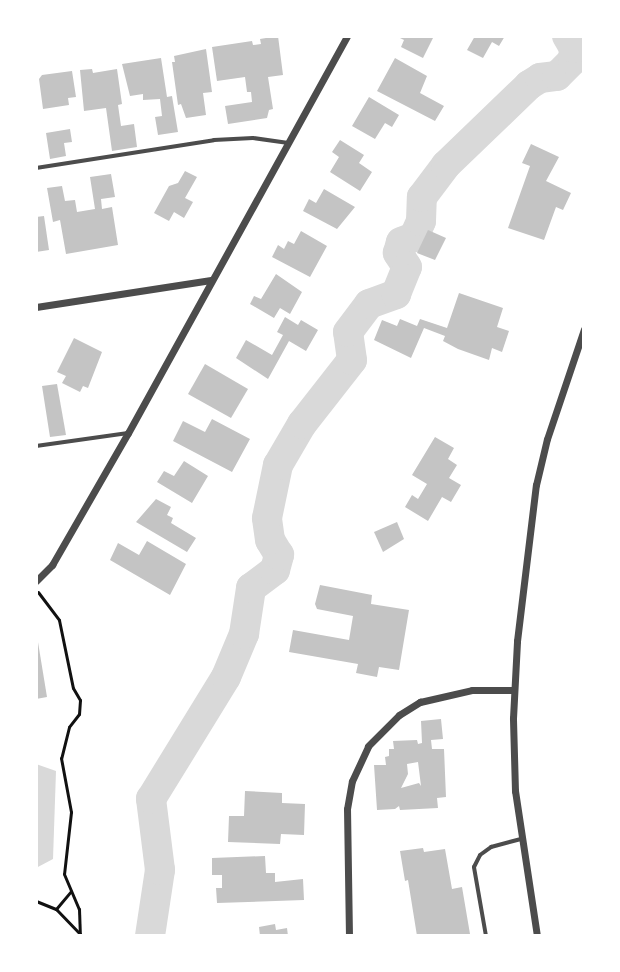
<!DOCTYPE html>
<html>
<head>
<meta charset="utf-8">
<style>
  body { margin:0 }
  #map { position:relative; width:620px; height:972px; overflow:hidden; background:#fff; font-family:Lato,sans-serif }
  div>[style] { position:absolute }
  .water>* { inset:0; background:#d9d9d9 }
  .river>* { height:30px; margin:-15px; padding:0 15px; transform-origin:15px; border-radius:15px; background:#d9d9d9 }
  .building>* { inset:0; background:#c4c4c4 }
  .path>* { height:3px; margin:-1.5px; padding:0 1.5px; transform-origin:1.5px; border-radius:1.5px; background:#111 }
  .service>* { height:4px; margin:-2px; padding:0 2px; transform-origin:2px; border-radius:2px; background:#4c4c4c }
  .minor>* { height:7px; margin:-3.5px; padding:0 3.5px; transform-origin:3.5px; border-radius:3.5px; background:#4c4c4c }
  span { translate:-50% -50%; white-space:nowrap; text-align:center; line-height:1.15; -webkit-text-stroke:6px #fff; paint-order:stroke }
  .frame { position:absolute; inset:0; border:38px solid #fff; pointer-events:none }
</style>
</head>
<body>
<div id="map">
  <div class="water">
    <i style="clip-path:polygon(36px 764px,56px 771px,53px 859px,36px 868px)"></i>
  </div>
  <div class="river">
    <i style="left:150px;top:936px;width:67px;rotate:-81.4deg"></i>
    <i style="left:160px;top:870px;width:72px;rotate:-97.2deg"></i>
    <i style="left:151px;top:799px;width:143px;rotate:-58.4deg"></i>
    <i style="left:226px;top:677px;width:47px;rotate:-67.3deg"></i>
    <i style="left:244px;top:634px;width:47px;rotate:-81.3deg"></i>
    <i style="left:251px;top:588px;width:30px;rotate:-37deg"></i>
    <i style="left:275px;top:570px;width:16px;rotate:-75deg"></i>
    <i style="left:279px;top:555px;width:17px;rotate:-121deg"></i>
    <i style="left:270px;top:540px;width:22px;rotate:-98deg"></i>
    <i style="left:267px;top:518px;width:54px;rotate:-78.3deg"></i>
    <i style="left:278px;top:465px;width:48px;rotate:-59.7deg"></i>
    <i style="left:302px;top:424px;width:81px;rotate:-52deg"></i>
    <i style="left:352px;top:360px;width:28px;rotate:-98deg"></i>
    <i style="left:348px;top:332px;width:35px;rotate:-53deg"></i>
    <i style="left:369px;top:304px;width:29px;rotate:-20deg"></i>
    <i style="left:396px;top:294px;width:29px;rotate:-68deg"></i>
    <i style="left:407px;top:267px;width:17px;rotate:-123deg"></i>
    <i style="left:398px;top:253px;width:11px;rotate:-75deg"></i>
    <i style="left:401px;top:242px;width:14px;rotate:-21deg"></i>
    <i style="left:414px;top:237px;width:17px;rotate:-66deg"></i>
    <i style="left:421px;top:221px;width:24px;rotate:-88deg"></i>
    <i style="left:422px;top:197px;width:40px;rotate:-53deg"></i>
    <i style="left:446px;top:165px;width:115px;rotate:-43.9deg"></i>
    <i style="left:529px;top:85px;width:13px;rotate:-32deg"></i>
    <i style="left:540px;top:78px;width:17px;rotate:-7deg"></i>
    <i style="left:557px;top:76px;width:23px;rotate:-45deg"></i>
    <i style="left:573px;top:60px;width:12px;rotate:-85deg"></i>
    <i style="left:574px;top:48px;width:14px;rotate:-120deg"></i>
  </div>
  <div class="building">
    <i style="clip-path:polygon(278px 36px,283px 75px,268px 77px,273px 109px,269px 110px,267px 118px,228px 124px,225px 106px,252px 102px,251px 92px,247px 92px,245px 77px,217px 81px,212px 47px,252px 41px,253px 45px,261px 44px,260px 39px)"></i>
    <i style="clip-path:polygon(396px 36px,434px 36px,423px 58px,401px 47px,404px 40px)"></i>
    <i style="clip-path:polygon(475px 36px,505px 36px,499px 46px,492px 42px,483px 58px,467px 50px)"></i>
    <i style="clip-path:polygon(206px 49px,212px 92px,203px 93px,206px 115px,186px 118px,181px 104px,178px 105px,172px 62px,175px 62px,174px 56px)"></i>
    <i style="clip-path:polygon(161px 58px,167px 97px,172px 96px,178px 132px,158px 135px,155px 117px,162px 116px,160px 99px,143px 100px,143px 94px,130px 96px,122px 64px)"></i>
    <i style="clip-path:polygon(395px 58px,427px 76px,420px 93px,444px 106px,435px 121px,377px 91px)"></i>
    <i style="clip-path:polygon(92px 69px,93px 73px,117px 69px,122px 104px,118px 105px,121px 126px,134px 124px,137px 147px,112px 151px,106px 108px,84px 111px,80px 70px)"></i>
    <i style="clip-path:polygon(72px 71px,76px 97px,68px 98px,69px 105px,43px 109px,39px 79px,42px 75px)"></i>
    <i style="clip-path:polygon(369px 97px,399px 115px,392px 127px,385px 123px,375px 139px,352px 126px)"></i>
    <i style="clip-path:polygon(70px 129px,72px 142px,64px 143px,66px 156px,50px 159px,46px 133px)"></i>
    <i style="clip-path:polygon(340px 140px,364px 155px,359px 163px,372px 172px,360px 191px,330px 172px,339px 157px,332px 152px)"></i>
    <i style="clip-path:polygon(531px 144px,559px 157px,546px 181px,571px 193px,563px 210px,556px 207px,544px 240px,508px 228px,530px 166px,522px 163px)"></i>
    <i style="clip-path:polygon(185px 171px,197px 177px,185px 198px,193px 202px,184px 218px,174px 212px,169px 221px,154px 213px,169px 186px,178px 183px)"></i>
    <i style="clip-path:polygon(111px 174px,115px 197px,101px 199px,102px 209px,112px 207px,118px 245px,66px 254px,60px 220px,53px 222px,47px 188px,62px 186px,65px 201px,75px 200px,77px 212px,95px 209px,90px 177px)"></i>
    <i style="clip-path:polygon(324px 189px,355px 207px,337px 229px,303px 211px,309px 199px,316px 203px)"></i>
    <i style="clip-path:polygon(44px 216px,49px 250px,36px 252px,36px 217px)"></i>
    <i style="clip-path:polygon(428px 230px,446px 238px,435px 260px,417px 253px)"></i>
    <i style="clip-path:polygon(301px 231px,327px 246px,310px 277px,272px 257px,278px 245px,284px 249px,288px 241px,294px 244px)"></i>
    <i style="clip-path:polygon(276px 274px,302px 292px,290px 314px,280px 308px,274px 318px,250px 304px,254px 296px,261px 299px)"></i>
    <i style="clip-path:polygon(459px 293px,503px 308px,497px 327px,509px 331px,502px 352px,492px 348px,489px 360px,458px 349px,443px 341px,445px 336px,424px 328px,411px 358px,374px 340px,382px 320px,397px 326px,400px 319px,417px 326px,420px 319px,447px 328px)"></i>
    <i style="clip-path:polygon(285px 317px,298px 325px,301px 320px,318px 330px,306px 351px,289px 341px,268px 379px,236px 358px,246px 340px,272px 355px,283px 335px,277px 332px)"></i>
    <i style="clip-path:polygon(74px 338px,102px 352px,88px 388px,83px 386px,80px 392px,62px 383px,66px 376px,57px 372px)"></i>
    <i style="clip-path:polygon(205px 364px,248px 389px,231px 418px,188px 394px)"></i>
    <i style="clip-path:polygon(57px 384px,66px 435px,50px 437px,42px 386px)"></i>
    <i style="clip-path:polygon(212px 419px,250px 439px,232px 472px,173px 441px,183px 421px,205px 432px)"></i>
    <i style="clip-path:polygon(435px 437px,454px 448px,448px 459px,457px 465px,449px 478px,461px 485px,451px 502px,442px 497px,428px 521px,405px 507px,412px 495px,418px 499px,427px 484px,412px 475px)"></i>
    <i style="clip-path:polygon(184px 461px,208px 476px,192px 503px,157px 482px,164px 471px,174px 476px)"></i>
    <i style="clip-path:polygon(156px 499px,171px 507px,167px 515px,173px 518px,171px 523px,196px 538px,187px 552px,136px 522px)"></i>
    <i style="clip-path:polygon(397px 522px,404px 539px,383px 552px,374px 532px)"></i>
    <i style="clip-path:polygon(147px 541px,186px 564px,170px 595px,110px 560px,118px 543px,139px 555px)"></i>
    <i style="clip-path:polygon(320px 585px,372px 595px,371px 604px,409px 610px,399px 670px,379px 667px,377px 677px,356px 673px,358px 664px,289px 652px,293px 630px,349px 640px,353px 616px,317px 609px,315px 604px)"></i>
    <i style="clip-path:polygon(36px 630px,47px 697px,36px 699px)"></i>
    <i style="clip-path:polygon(evenodd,441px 719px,443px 739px,431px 740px,432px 749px,444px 749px,446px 797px,437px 798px,438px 808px,400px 810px,399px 806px,395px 809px,377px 810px,374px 765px,386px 765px,385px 757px,389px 756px,389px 749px,394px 749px,393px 741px,417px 740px,418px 744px,422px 743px,421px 721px,441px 719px,418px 762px,421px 786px,419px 783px,401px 788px,408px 774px,407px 764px,418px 762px)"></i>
    <i style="clip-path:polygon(245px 791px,282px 793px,282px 803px,305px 804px,304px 835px,281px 834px,280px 844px,228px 842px,229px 816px,244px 816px)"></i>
    <i style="clip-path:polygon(423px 848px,424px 852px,445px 849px,452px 889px,462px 887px,470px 934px,417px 936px,408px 880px,405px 881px,400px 851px)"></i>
    <i style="clip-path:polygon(265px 856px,266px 873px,275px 873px,275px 882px,303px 879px,304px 900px,217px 903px,216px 888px,222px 888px,222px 875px,212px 875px,212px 858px)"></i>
    <i style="clip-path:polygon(275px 924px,276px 930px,287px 928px,288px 936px,260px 936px,259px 927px)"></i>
  </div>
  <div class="path">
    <i style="left:38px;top:592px;width:35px;rotate:53deg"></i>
    <i style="left:59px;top:620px;width:69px;rotate:78.4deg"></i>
    <i style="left:73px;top:688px;width:14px;rotate:60deg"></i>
    <i style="left:80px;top:700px;width:14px;rotate:94deg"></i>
    <i style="left:79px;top:714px;width:16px;rotate:128deg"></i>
    <i style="left:69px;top:727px;width:32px;rotate:104deg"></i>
    <i style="left:61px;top:758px;width:55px;rotate:79.5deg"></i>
    <i style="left:71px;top:812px;width:62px;rotate:96.4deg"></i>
    <i style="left:64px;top:874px;width:38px;rotate:67deg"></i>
    <i style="left:79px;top:909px;width:27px;rotate:88deg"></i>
    <i style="left:36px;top:901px;width:22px;rotate:22deg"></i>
    <i style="left:56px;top:909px;width:35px;rotate:46deg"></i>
    <i style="left:56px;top:909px;width:23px;rotate:-50deg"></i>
  </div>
  <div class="service">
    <i style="left:36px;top:168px;width:180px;rotate:-8.9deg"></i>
    <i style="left:214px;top:140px;width:39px;rotate:-3deg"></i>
    <i style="left:253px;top:138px;width:34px;rotate:8deg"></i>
    <i style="left:36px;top:446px;width:93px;rotate:-8deg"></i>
    <i style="left:486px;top:936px;width:70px;rotate:-99.9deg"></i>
    <i style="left:474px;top:867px;width:13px;rotate:-63deg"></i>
    <i style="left:480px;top:855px;width:14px;rotate:-36deg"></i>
    <i style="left:491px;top:847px;width:30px;rotate:-15deg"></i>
  </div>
  <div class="minor">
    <i style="left:36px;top:307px;width:177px;rotate:-8.8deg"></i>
    <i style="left:36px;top:581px;width:23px;rotate:-45deg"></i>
    <i style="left:52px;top:565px;width:152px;rotate:-60.1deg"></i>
    <i style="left:128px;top:433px;width:453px;rotate:-61.1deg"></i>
    <i style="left:349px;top:936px;width:127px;rotate:-90.9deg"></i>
    <i style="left:347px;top:809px;width:28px;rotate:-80deg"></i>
    <i style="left:352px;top:781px;width:38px;rotate:-65deg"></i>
    <i style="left:368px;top:746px;width:44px;rotate:-45deg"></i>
    <i style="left:399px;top:715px;width:25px;rotate:-32deg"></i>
    <i style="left:420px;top:702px;width:53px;rotate:-13deg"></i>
    <i style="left:472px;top:690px;width:41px"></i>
    <i style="left:537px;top:936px;width:147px;rotate:-98.6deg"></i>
    <i style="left:515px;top:791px;width:73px;rotate:-91.6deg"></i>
    <i style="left:513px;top:718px;width:77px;rotate:-87deg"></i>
    <i style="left:517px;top:641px;width:157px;rotate:-83.1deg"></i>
    <i style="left:536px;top:485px;width:47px;rotate:-76.6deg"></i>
    <i style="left:547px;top:439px;width:116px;rotate:-71.4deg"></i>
  </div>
  <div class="frame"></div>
</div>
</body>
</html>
